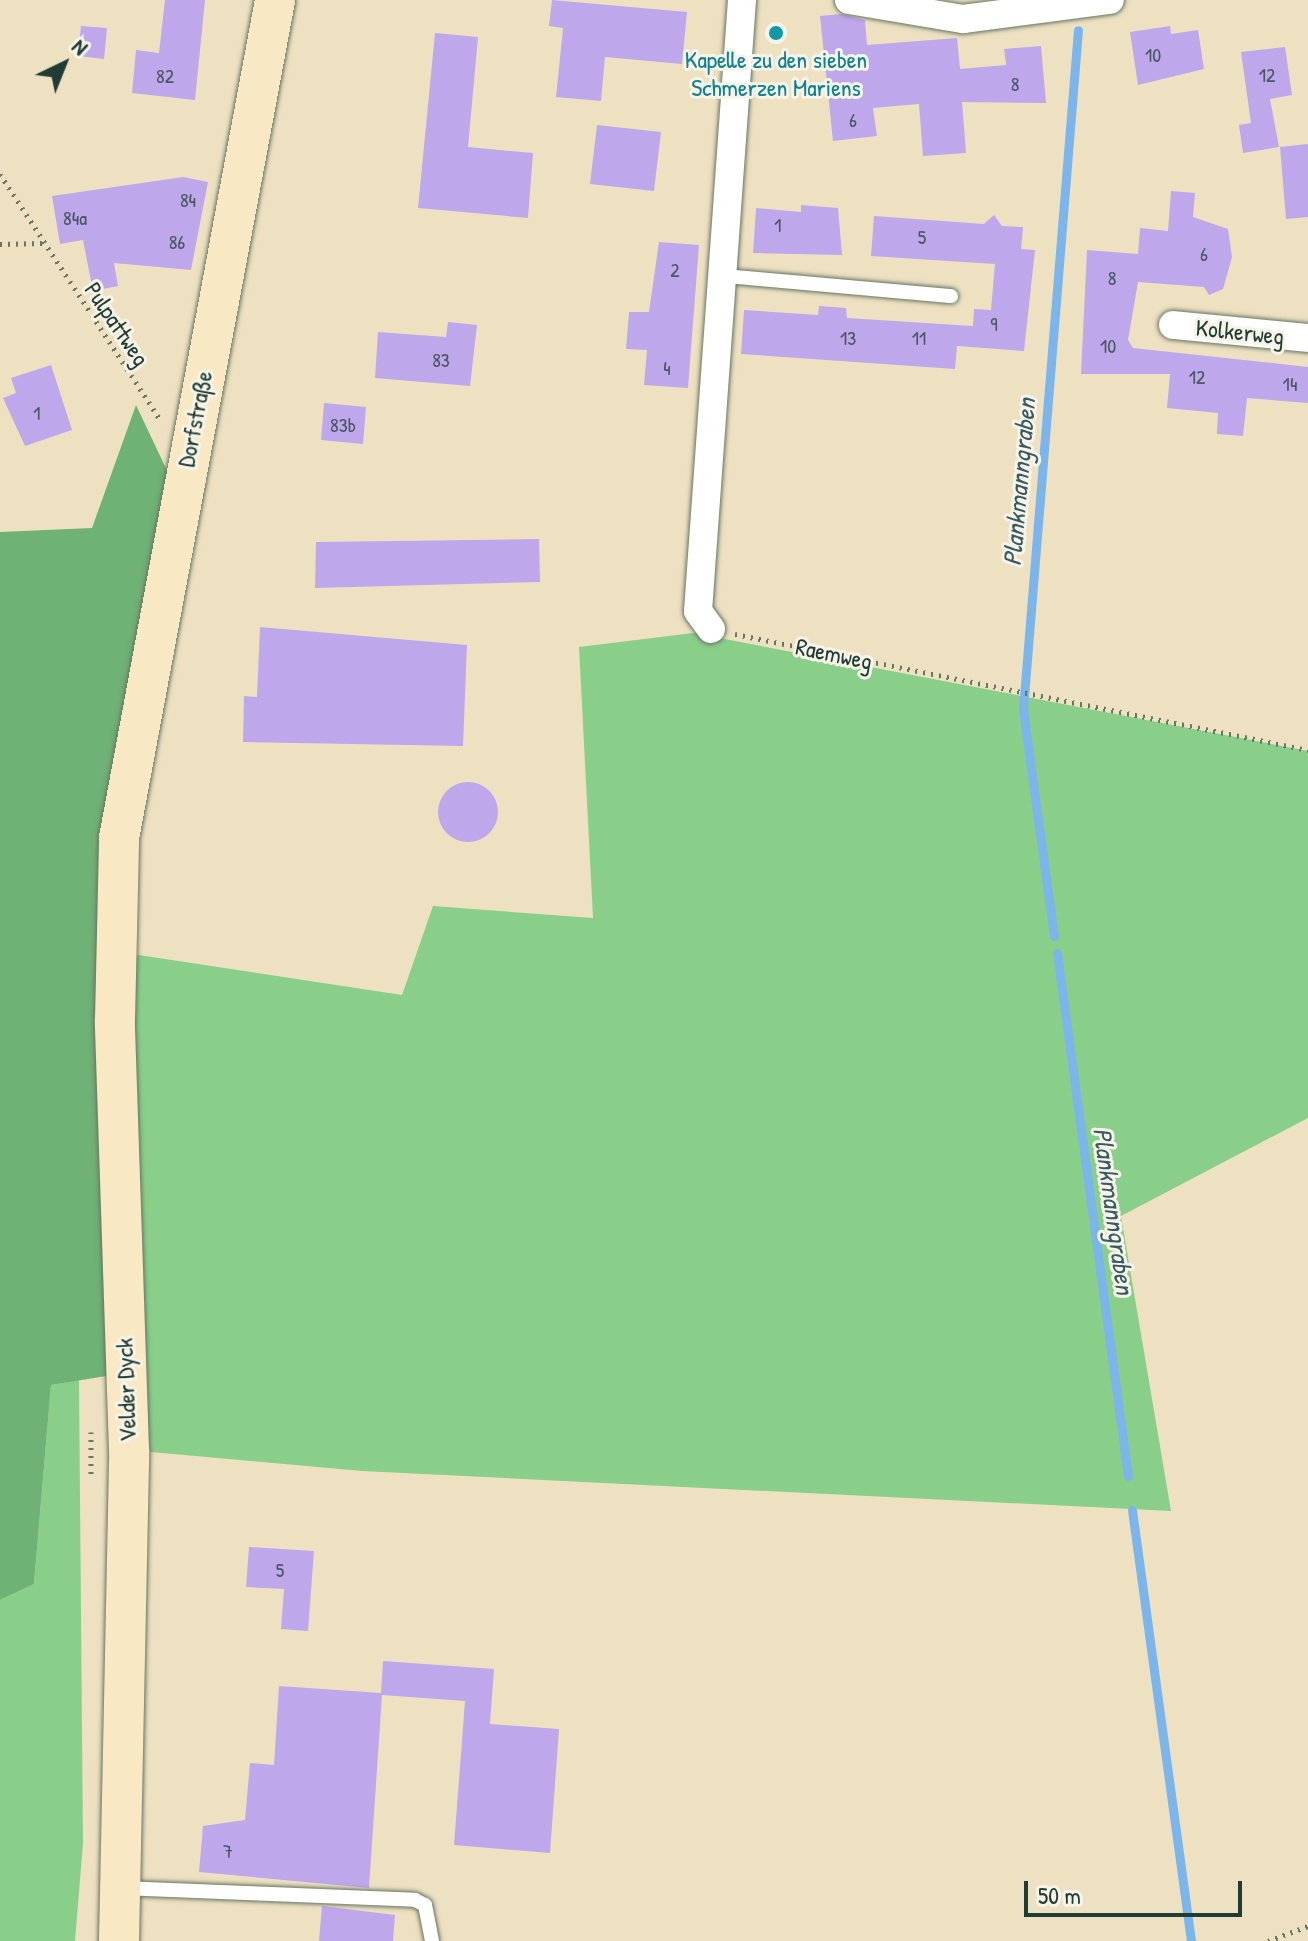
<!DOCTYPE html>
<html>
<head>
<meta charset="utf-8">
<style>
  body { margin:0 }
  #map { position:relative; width:1308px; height:1941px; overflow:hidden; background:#eee1c1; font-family:"Patrick Hand",sans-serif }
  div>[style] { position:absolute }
  .green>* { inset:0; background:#8acf89 }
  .forest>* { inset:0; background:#6fb275 }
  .stream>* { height:9px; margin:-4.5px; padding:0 4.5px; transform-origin:4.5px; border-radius:4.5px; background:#7bb5ec }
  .building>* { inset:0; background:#bfa7ec }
  .round { border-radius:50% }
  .path>* { height:5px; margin-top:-2.5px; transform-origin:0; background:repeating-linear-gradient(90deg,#677665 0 2px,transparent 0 8px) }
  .roads { filter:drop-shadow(0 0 2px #677665) drop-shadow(0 0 2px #677665) }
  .lane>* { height:14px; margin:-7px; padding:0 7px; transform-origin:7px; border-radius:7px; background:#fff }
  .street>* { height:28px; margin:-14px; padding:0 14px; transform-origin:14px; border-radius:14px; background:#fff }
  .secondary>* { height:40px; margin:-20px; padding:0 20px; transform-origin:20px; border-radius:20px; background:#f8e8c3 }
  .dots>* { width:22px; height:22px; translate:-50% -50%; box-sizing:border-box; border:4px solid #f7f3e8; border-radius:50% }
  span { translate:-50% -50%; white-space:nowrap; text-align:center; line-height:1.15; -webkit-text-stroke:6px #f7f3e8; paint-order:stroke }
  .number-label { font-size:20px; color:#475862 }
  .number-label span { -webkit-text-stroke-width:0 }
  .culture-label { font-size:24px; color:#0d838f }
  .street-label { font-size:24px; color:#1f3d34 }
  .water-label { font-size:26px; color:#365b62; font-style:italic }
  .north { position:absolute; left:24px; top:24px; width:80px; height:80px; -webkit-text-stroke:6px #f7f3e8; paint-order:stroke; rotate:43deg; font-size:22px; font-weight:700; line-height:32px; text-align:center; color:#1f3d34 }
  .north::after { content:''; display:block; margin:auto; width:28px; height:36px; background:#1f3d34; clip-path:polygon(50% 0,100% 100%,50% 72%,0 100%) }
  .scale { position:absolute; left:1024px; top:1881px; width:218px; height:36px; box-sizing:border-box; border:4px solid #1f3d34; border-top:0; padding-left:10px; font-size:24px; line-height:28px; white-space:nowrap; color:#1f3d34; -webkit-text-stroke:6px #f7f3e8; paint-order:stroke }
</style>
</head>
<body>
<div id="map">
  <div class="green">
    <i style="clip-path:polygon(693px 633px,1308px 751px,1308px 1118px,1121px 1216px,1171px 1511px,362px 1471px,129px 1450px,132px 954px,402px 995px,433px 906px,593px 918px,579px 647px)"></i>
    <i style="clip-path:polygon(79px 1380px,83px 1843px,75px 1941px,0 1941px,0 1600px,34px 1584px,51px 1385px)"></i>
  </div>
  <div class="forest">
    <i style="clip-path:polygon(136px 405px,189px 517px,136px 835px,131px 1372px,51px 1385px,34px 1584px,0 1600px,0 532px,92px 528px)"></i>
  </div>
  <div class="stream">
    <i style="left:1054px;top:936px;width:229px;rotate:-97.8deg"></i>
    <i style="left:1023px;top:709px;width:681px;rotate:-85.37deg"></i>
    <i style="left:1057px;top:953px;width:528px;rotate:82.27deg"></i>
    <i style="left:1132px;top:1510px;width:435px;rotate:82.2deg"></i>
  </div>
  <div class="building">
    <i style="clip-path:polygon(165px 0,205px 0,195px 100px,132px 93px,136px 50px,159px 53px)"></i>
    <i style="clip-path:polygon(552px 0,687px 12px,682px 64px,605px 57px,601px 101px,556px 97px,563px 28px,549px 26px)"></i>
    <i style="clip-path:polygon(841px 14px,865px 20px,867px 45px,957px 38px,960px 69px,1006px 65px,1004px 49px,1041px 46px,1046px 103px,962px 102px,966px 153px,923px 156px,919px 104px,873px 108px,877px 136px,833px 141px,820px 16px)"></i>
    <i style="clip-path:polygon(81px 26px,107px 28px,104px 59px,78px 56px)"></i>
    <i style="clip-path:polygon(1170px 26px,1171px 34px,1198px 30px,1204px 69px,1138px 85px,1130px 32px)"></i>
    <i style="clip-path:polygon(435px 33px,478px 37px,468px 147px,533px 153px,528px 218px,418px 208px)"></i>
    <i style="clip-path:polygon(1285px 47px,1292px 95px,1270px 99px,1279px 147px,1243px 153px,1239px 125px,1251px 123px,1241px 52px)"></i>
    <i style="clip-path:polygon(597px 125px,661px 132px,654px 191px,590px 184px)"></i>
    <i style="clip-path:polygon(1308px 144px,1308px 217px,1286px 219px,1280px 147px)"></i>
    <i style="clip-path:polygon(183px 177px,208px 182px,191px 270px,114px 263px,118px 286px,93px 291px,83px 240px,60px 244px,52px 196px)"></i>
    <i style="clip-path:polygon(1171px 191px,1195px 193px,1193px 217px,1228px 229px,1232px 257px,1223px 289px,1209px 295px,1204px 287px,1138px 282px,1128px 340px,1133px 348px,1308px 367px,1308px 403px,1247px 398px,1243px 436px,1217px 434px,1218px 413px,1167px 408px,1170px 374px,1081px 374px,1087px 250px,1138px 254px,1140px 228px,1168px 231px)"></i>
    <i style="clip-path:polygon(801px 205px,838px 208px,842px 255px,753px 253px,756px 208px,801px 212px)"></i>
    <i style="clip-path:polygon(994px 215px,1002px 226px,1023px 227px,1021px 249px,1035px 250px,1024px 351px,957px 346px,955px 369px,741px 354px,744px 310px,818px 315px,819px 306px,846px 308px,847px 318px,973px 326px,974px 309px,991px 310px,995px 264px,871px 256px,874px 216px,984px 224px)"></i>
    <i style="clip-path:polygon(659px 242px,699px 245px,688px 388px,644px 385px,647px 350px,626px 349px,629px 312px,649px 312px)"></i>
    <i style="clip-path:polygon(448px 322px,477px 325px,470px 386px,375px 378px,378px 332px,446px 337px)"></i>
    <i style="clip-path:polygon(51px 365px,72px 430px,25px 446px,3px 398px,16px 393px,11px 378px)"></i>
    <i style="clip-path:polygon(324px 403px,366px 407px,363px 444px,321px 440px)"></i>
    <i style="clip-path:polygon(539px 539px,540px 582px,315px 588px,316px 542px)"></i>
    <i style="clip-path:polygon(260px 627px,467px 645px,463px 746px,243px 742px,244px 696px,257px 697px)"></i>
    <i class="round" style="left:438px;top:782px;width:60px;height:60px"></i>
    <i style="clip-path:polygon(249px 1547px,314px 1551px,308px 1631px,281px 1629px,284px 1589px,246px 1587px)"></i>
    <i style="clip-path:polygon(383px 1661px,494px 1669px,490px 1724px,559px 1729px,550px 1853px,454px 1845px,465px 1701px,382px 1695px,369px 1888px,199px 1872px,203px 1826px,245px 1820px,250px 1763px,274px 1765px,279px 1686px,381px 1693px)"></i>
    <i style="clip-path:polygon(322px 1906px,395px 1915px,393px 1941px,319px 1941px)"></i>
  </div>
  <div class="path">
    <i style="left:0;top:174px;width:295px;rotate:56.9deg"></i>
    <i style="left:0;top:244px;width:42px;rotate:-1.4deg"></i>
    <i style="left:735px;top:634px;width:585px;rotate:11.44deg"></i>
    <i style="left:91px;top:1432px;width:42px;rotate:90deg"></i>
    <i style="left:1268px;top:1941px;width:43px;rotate:-20.6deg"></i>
  </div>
  <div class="roads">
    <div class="lane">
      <i style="left:725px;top:276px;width:227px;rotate:5.1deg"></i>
      <i style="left:121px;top:1888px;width:294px;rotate:2.3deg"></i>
      <i style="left:415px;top:1900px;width:11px;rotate:27deg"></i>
      <i style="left:425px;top:1905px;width:37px;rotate:79deg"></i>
    </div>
    <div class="street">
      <i style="left:849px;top:0;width:116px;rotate:9.5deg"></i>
      <i style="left:963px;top:19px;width:148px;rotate:-7.4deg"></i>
      <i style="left:1173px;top:325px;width:136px;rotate:5.5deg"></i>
      <i style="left:711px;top:629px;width:22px;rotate:-126deg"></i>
      <i style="left:698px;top:611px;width:613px;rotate:-85.88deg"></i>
    </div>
    <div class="secondary">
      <i style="left:119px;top:1941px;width:491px;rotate:-88.8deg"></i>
      <i style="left:129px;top:1450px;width:430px;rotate:-91.9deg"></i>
      <i style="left:115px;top:1020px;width:182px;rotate:-88.7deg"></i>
      <i style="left:119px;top:838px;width:852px;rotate:-79.45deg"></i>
    </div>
  </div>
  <div class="dots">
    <i style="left:776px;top:33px;background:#0f9aa8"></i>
  </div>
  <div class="number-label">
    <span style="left:1153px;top:54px">10</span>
    <span style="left:1267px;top:74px">12</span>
    <span style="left:165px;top:75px">82</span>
    <span style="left:1015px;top:83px">8</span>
    <span style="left:853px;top:119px">6</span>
    <span style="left:188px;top:199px">84</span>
    <span style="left:75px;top:217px">84a</span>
    <span style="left:778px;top:224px">1</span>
    <span style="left:922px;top:236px">5</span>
    <span style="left:177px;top:241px">86</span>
    <span style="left:1204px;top:253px">6</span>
    <span style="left:675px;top:269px">2</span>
    <span style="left:1112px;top:277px">8</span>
    <span style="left:994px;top:323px">9</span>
    <span style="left:848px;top:337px">13</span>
    <span style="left:919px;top:337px">11</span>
    <span style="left:1108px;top:345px">10</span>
    <span style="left:441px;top:359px">83</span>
    <span style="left:667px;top:367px">4</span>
    <span style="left:1197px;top:376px">12</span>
    <span style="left:1290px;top:383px">14</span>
    <span style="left:37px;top:412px">1</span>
    <span style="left:343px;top:424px">83b</span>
    <span style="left:280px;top:1569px">5</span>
    <span style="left:228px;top:1850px">7</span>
  </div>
  <div class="culture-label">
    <span style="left:776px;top:74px">Kapelle zu den sieben<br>Schmerzen Mariens</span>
  </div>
  <div class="street-label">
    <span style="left:117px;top:324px;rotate:56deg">Pulpattweg</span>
    <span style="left:1240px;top:332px;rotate:6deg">Kolkerweg</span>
    <span style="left:195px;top:419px;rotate:-79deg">Dorfstraße</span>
    <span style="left:834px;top:654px;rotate:12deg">Raemweg</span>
    <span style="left:126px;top:1390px;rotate:-92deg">Velder Dyck</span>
  </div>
  <div class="water-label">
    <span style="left:1019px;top:482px;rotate:-85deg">Plankmanngraben</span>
    <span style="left:1114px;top:1211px;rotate:82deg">Plankmanngraben</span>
  </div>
  <div class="north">N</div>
  <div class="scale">50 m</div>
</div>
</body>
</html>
